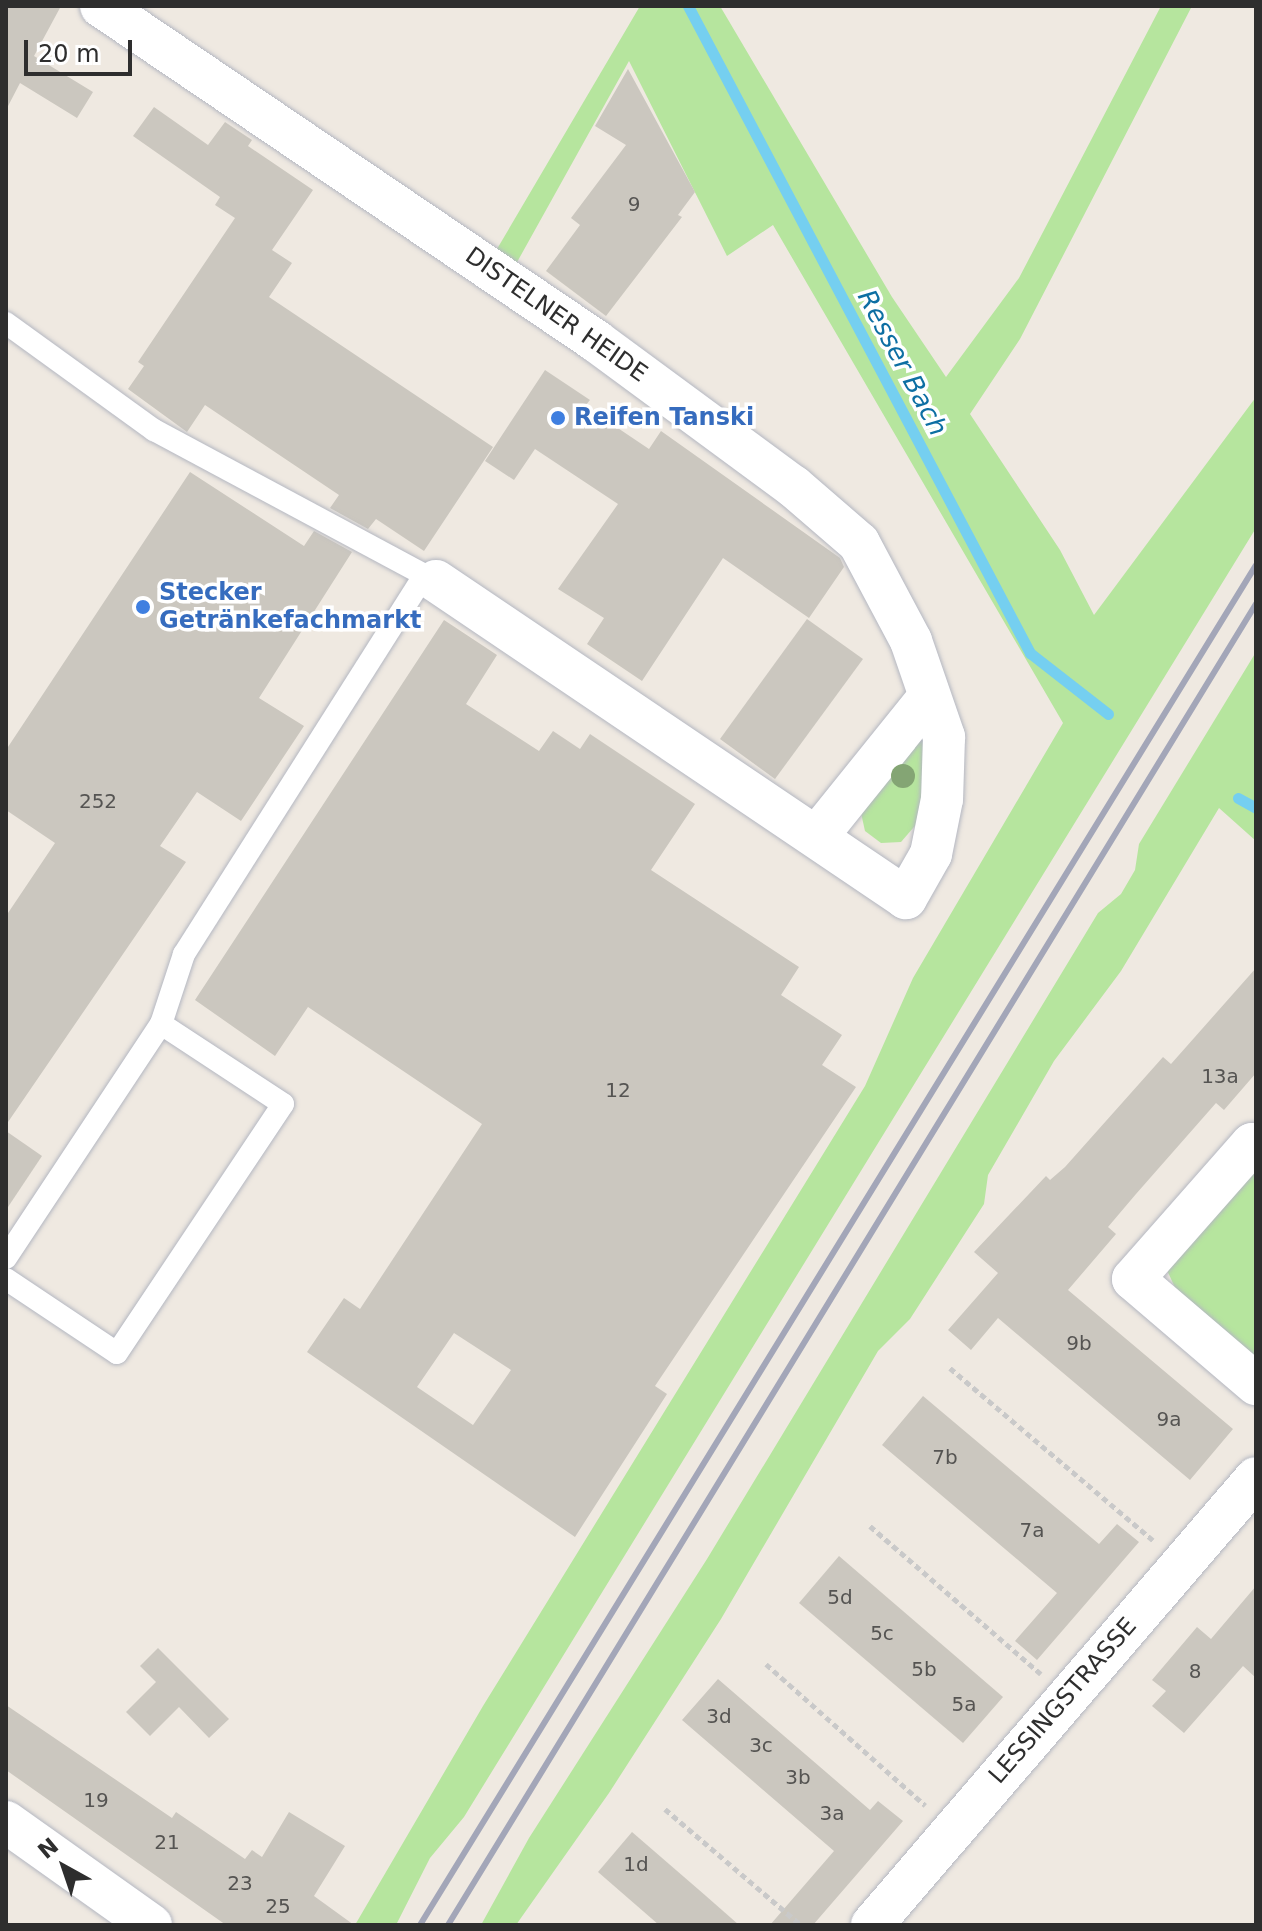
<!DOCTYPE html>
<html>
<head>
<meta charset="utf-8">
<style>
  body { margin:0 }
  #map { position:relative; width:1262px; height:1931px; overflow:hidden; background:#efe9e1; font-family:"DejaVu Sans",sans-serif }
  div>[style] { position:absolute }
  .green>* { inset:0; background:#b6e59e }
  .stream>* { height:11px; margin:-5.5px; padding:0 5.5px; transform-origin:5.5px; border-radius:5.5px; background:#75cff0 }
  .building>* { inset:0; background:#cbc7bf }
  .path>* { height:5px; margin-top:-2.5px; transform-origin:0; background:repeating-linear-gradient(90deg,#c9c9c9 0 6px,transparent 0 10px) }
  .roads { filter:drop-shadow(0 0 2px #b4b7c1) drop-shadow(0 0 2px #b4b7c1) }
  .service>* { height:22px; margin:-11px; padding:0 11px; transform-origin:11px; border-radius:11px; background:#fff }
  .minor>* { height:42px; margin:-21px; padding:0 21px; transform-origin:21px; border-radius:21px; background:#fff }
  .rail>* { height:6px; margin:-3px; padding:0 3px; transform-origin:3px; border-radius:3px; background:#a3a6b8 }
  .trees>* { width:24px; height:24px; margin:-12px; border-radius:50%; background:#84a574 }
  .dots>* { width:22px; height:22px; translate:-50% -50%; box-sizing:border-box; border:4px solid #fff; border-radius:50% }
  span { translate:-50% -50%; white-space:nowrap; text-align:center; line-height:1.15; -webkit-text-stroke:7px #fff; paint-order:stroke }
  .number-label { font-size:20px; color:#555452 }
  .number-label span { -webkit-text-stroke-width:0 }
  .street-label { font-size:24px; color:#2e2e2e }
  .shop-label { font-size:24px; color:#366cbe; font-weight:700 }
  .left { translate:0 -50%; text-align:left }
  .water-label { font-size:26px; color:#0d6fa3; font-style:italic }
  .frame { position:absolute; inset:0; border:8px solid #2e2e2e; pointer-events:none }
  .north { position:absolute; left:24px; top:1827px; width:80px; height:80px; -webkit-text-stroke:6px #fff; paint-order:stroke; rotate:320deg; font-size:22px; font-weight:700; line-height:32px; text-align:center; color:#2e2e2e }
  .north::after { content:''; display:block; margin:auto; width:28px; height:36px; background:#2e2e2e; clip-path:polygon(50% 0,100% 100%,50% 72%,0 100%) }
  .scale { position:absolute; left:24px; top:40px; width:108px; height:36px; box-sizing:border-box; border:4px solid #2e2e2e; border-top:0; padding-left:10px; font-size:24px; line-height:28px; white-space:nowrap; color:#2e2e2e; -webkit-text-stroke:6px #fff; paint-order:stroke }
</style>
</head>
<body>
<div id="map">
  <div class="green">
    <i style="clip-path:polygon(640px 6px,720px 6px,892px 297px,946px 377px,1019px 278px,1161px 6px,1192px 6px,1020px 339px,970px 414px,1060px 550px,1094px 615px,1256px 397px,1256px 528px,464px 1817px,430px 1858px,396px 1925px,355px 1925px,483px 1706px,865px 1086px,913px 978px,1063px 723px,773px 225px,727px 256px,629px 61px,516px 264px,497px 249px)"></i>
    <i style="clip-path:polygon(1256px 652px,1256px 841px,1219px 808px,1121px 971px,1054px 1061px,988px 1175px,984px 1204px,910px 1319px,878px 1351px,721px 1619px,609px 1793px,516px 1925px,481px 1925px,529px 1838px,707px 1559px,1098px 913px,1121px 894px,1135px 870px,1139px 844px)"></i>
    <i style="clip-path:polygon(919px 734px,925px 744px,920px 820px,901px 842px,881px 843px,865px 831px,861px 813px)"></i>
    <i style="clip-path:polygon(1248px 1173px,1256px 1173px,1256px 1362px,1179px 1296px,1165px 1266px)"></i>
  </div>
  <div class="stream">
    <i style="left:688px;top:6px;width:732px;rotate:62.14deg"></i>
    <i style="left:1030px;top:653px;width:99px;rotate:38deg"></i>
    <i style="left:1238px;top:798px;width:21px;rotate:29deg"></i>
  </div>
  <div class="building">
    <i style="clip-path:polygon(6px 6px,61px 6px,34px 56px,93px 92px,77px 118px,20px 83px,6px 110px)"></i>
    <i style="clip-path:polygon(628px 69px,695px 192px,678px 215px,682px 217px,606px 316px,546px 271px,580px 225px,571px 218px,626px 145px,595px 126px)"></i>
    <i style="clip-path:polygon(154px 107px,208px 145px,225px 122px,252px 140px,248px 146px,313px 190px,272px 250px,292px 263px,269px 297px,493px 447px,424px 551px,376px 519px,368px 529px,330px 508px,339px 495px,205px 405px,187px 432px,128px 389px,144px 366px,138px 362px,235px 218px,215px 205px,220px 197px,133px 136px)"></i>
    <i style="clip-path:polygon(545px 370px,590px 400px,585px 406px,649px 449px,661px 431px,840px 558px,844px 567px,809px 618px,723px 558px,642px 681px,587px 644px,604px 618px,558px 589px,618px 504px,535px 449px,514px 480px,485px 461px)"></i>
    <i style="clip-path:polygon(190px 472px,304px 546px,314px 531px,352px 552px,259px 698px,304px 726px,241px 821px,197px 792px,160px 846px,186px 862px,6px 1125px,6px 916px,55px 843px,6px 810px,6px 750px)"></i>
    <i style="clip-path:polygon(807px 619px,863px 659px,775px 779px,720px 739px)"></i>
    <i style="clip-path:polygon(evenodd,444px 620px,497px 655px,466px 704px,539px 751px,553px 731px,580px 749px,590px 734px,695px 804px,651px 870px,799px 967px,781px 995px,842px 1035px,822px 1065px,856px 1087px,655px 1386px,667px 1394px,575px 1537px,307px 1352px,344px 1298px,360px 1309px,482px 1124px,308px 1007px,275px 1056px,195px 1000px,444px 620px,454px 1333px,511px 1370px,473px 1425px,417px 1387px,454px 1333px)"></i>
    <i style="clip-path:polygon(1256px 968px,1256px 1073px,1224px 1110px,1216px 1103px,1136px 1194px,1108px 1227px,1116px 1234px,1068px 1290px,1233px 1429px,1190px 1480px,998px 1318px,971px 1350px,948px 1330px,998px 1273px,974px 1252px,1046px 1176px,1050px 1180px,1065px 1167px,1163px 1057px,1171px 1064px)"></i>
    <i style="clip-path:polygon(6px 1131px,42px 1156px,6px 1210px)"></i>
    <i style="clip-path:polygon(923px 1396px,1099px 1544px,1117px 1524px,1139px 1542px,1037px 1660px,1015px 1641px,1057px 1593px,882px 1445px)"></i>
    <i style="clip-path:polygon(839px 1556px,1003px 1697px,963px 1743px,799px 1603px)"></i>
    <i style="clip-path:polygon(1256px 1586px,1256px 1678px,1243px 1666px,1184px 1733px,1152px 1706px,1166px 1691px,1152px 1680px,1197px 1627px,1211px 1639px)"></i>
    <i style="clip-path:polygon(158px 1648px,229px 1719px,209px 1738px,179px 1707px,150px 1736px,126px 1712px,156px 1682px,140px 1666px)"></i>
    <i style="clip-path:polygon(718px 1679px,870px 1810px,878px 1801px,903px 1821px,813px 1925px,770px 1925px,834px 1851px,682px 1720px)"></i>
    <i style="clip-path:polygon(6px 1705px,172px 1818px,176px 1812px,245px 1859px,252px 1850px,262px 1857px,289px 1812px,345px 1846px,314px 1896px,354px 1925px,226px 1925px,6px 1770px)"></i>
    <i style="clip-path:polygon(632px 1832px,706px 1896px,739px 1925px,659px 1925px,598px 1872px)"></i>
  </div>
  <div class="path">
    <i style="left:950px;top:1368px;width:266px;rotate:40.3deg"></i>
    <i style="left:870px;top:1526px;width:226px;rotate:40.9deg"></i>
    <i style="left:766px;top:1664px;width:213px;rotate:41.6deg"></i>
    <i style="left:665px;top:1809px;width:179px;rotate:40.5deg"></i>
  </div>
  <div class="roads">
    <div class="service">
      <i style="left:6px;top:323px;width:183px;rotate:35.9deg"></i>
      <i style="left:154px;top:430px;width:320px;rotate:28.2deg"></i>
      <i style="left:6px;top:1258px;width:281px;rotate:-56.5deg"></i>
      <i style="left:161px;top:1024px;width:74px;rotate:-71.8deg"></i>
      <i style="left:184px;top:954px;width:448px;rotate:-57.6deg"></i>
      <i style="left:6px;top:1279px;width:133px;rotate:33.7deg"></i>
      <i style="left:117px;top:1353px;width:299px;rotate:-56.3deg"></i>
      <i style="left:283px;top:1104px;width:146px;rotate:-146.7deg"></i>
    </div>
    <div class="minor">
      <i style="left:101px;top:6px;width:598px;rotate:34.09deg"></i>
      <i style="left:596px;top:341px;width:245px;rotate:36.4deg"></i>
      <i style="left:793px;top:486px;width:87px;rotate:40.8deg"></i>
      <i style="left:859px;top:543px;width:111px;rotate:62deg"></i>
      <i style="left:911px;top:641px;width:102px;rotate:71deg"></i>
      <i style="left:944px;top:737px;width:62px;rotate:91.8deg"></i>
      <i style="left:942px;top:799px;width:56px;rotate:101.3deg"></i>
      <i style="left:931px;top:854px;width:51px;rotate:119.6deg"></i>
      <i style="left:906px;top:898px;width:567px;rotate:-146deg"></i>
      <i style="left:818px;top:835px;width:176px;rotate:-51.2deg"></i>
      <i style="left:1256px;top:1147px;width:5px;rotate:-143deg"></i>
      <i style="left:1252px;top:1144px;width:180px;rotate:131.4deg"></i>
      <i style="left:1133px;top:1279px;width:162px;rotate:40.5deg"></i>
      <i style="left:6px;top:1822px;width:178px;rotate:35.4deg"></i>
      <i style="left:872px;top:1925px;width:589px;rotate:-49.34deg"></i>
    </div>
  </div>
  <div class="rail">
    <i style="left:420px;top:1925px;width:1596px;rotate:-58.42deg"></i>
    <i style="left:448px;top:1925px;width:1549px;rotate:-58.55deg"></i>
  </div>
  <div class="trees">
    <i style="left:903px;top:776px"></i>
  </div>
  <div class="dots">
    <i style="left:558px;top:418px;background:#3f7fe0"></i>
    <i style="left:143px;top:607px;background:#3f7fe0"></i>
  </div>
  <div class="number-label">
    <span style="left:634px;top:204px">9</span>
    <span style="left:98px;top:801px">252</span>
    <span style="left:1220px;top:1076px">13a</span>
    <span style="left:618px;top:1090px">12</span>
    <span style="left:1079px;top:1343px">9b</span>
    <span style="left:1169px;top:1419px">9a</span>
    <span style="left:945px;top:1457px">7b</span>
    <span style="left:1032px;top:1530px">7a</span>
    <span style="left:840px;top:1597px">5d</span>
    <span style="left:882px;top:1633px">5c</span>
    <span style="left:924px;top:1669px">5b</span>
    <span style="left:1195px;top:1671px">8</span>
    <span style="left:964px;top:1704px">5a</span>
    <span style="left:719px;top:1716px">3d</span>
    <span style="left:761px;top:1745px">3c</span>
    <span style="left:798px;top:1777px">3b</span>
    <span style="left:96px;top:1800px">19</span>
    <span style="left:832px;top:1813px">3a</span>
    <span style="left:167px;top:1842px">21</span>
    <span style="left:636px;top:1864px">1d</span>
    <span style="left:240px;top:1883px">23</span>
    <span style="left:278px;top:1906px">25</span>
  </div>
  <div class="street-label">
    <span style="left:556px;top:315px;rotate:35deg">DISTELNER HEIDE</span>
    <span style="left:1063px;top:1701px;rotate:-49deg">LESSINGSTRASSE</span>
  </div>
  <div class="shop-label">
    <span class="left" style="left:574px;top:418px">Reifen Tanski</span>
    <span class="left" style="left:159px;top:607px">Stecker<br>Getränkefachmarkt</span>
  </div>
  <div class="water-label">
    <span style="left:902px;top:363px;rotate:62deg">Resser Bach</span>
  </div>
  <div class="frame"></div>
  <div class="north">N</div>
  <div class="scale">20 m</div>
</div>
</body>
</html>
